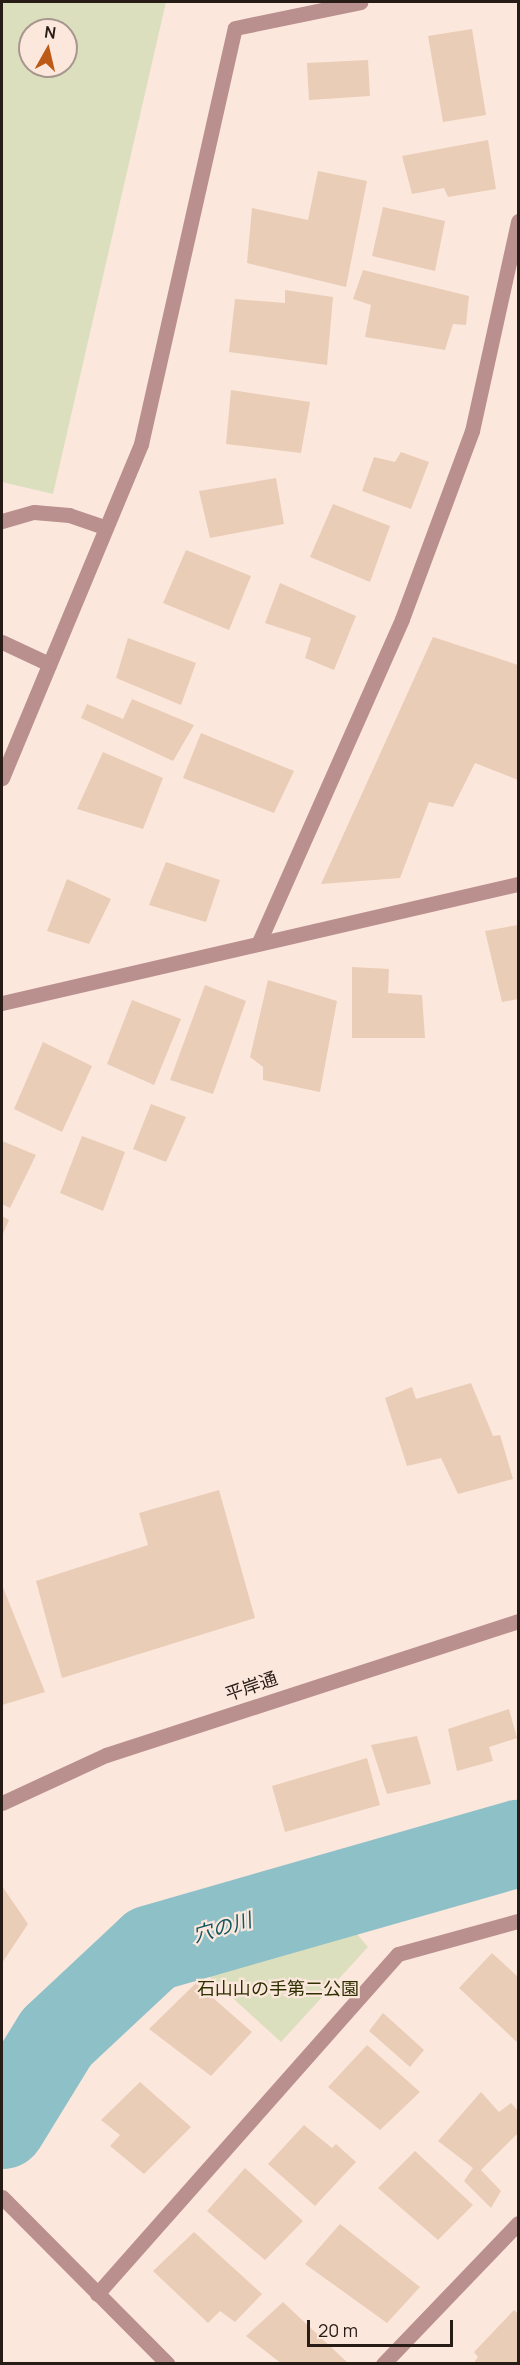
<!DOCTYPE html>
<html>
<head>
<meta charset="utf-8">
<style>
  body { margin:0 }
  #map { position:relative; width:520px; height:2365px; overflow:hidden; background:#fce7dd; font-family:Manrope,"Noto Sans JP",sans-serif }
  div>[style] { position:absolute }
  .green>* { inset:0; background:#dcdfbe }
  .river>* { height:87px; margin:-43.5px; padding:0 43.5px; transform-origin:43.5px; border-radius:43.5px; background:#8ec0c8 }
  .building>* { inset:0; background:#e9cdb6 }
  .minor>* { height:15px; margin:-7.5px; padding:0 7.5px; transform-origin:7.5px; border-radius:7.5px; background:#ba908f }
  span { translate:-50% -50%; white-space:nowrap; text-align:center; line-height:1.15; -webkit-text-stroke:4.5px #fce7dd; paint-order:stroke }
  .street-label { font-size:18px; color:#281c16 }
  .park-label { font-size:18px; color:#2e3000 }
  .water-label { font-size:20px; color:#115761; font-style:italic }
  .frame { position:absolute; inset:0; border:3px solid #281c16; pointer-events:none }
  .north { position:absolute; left:18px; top:18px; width:60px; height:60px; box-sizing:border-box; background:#fce7dd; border:2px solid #a7968d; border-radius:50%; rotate:8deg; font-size:16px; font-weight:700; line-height:24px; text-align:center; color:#281c16 }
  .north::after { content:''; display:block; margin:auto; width:21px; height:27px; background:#bb5b17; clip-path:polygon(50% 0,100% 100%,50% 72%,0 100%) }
  .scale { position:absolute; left:307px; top:2320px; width:146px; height:27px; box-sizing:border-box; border:3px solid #281c16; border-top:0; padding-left:8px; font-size:18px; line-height:21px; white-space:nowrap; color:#281c16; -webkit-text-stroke:4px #fce7dd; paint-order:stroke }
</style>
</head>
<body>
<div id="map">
  <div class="green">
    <i style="clip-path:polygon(evenodd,2px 2px,166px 2px,53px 494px,2px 482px,2px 2px,30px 30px,66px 30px,66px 66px,30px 66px,30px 30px)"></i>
    <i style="clip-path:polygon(352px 1928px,368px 1947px,281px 2042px,203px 1971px)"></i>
  </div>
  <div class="river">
    <i style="left:2px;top:2125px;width:103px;rotate:-58.5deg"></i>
    <i style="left:56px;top:2037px;width:130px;rotate:-43.1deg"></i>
    <i style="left:151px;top:1948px;width:382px;rotate:-16deg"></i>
  </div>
  <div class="building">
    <i style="clip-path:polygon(472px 29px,486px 115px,443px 122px,428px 36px)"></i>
    <i style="clip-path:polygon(368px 60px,370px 96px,309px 100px,307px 63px)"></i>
    <i style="clip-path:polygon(488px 140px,496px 189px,448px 197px,444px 188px,412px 194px,402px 156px)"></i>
    <i style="clip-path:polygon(318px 171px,367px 181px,346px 287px,247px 263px,252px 208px,308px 220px)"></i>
    <i style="clip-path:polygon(383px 207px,445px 221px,435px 271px,372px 256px)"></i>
    <i style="clip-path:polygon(363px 270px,469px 296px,466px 325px,453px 324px,445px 350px,365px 337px,371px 305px,353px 299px)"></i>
    <i style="clip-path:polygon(285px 290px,333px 297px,327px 365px,229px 352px,235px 299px,285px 303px)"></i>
    <i style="clip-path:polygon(231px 390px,310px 402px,301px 453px,226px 444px)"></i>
    <i style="clip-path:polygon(401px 452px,429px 462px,411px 509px,362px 491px,374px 457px,395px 462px)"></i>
    <i style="clip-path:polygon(276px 478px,284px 524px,210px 538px,199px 491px)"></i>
    <i style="clip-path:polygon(333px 504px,390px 526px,370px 582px,310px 557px)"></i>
    <i style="clip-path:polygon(186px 550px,251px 576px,229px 630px,163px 603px)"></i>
    <i style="clip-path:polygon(280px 583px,356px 616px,334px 670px,305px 658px,311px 638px,265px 623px)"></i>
    <i style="clip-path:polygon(433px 637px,518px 665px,518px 780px,475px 763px,453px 807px,429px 802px,400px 878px,321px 884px)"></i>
    <i style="clip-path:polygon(128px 638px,196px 663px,181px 705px,116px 678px)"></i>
    <i style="clip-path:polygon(132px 699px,194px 725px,173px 761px,81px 718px,87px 704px,123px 719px)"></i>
    <i style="clip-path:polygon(201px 733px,294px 771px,274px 813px,183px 778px)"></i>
    <i style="clip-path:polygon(103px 752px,163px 778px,143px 829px,77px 809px)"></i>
    <i style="clip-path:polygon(166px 862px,220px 880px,206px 922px,149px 905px)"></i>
    <i style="clip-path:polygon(67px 879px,111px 899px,89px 944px,47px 931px)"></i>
    <i style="clip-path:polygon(518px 925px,518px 999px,502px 1002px,485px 931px)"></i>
    <i style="clip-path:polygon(352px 967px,389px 969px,388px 993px,422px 995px,425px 1038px,352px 1038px)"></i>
    <i style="clip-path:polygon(268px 980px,337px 1001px,320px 1092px,263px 1080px,263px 1067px,250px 1057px)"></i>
    <i style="clip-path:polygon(205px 985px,246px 1001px,213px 1094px,170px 1080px)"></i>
    <i style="clip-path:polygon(132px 1000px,181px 1019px,154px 1085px,107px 1064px)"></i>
    <i style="clip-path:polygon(43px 1042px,92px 1066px,62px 1132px,14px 1109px)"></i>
    <i style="clip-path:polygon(151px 1104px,186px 1117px,166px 1162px,133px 1149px)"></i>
    <i style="clip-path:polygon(82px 1136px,125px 1152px,103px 1211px,60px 1193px)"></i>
    <i style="clip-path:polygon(2px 1141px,36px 1155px,10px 1208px,2px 1204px)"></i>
    <i style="clip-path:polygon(2px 1216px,9px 1220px,2px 1236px)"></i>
    <i style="clip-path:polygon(471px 1383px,493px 1436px,500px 1435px,513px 1479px,458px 1494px,441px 1458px,407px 1466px,385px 1398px,412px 1387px,416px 1399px)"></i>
    <i style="clip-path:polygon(219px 1490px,255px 1618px,62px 1678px,36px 1581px,148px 1545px,139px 1513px)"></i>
    <i style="clip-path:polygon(2px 1585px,45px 1692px,2px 1705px)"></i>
    <i style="clip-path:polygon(509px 1709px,517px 1738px,489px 1747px,493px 1761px,457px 1771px,448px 1729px)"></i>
    <i style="clip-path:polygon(417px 1736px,431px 1784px,387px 1794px,371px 1745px)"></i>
    <i style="clip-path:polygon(367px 1758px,380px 1805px,285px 1832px,272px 1786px)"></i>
    <i style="clip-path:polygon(2px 1886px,28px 1924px,2px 1963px)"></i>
    <i style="clip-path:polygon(492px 1953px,518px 1977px,518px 2043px,459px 1988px)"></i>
    <i style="clip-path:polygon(196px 1983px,252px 2032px,211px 2076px,149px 2029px)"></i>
    <i style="clip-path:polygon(383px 2013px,424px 2050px,410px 2067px,369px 2031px)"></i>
    <i style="clip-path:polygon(367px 2045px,420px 2092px,380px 2130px,328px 2087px)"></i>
    <i style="clip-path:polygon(140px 2082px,191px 2127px,144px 2174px,110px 2146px,120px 2135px,101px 2120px)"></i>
    <i style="clip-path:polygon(481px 2092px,499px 2112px,511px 2103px,518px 2111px,518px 2133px,481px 2170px,501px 2191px,491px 2208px,464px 2181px,473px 2168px,438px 2141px)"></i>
    <i style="clip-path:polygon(304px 2125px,332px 2148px,336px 2144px,356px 2162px,315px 2206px,268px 2164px)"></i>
    <i style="clip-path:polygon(415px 2151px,473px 2205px,438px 2240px,378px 2188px)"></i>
    <i style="clip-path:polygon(245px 2168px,303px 2221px,265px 2260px,207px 2211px)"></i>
    <i style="clip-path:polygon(340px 2224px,420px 2287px,387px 2323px,305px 2264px)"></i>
    <i style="clip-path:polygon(194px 2232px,262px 2294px,235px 2322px,220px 2311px,208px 2323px,153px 2271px)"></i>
    <i style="clip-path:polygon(283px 2302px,349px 2364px,282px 2364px,246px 2336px)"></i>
    <i style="clip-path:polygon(514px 2310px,518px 2314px,518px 2364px,473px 2364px,478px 2357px,474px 2352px)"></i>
  </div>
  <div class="minor">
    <i style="left:2px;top:521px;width:33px;rotate:-16deg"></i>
    <i style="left:34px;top:512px;width:35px;rotate:5deg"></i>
    <i style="left:69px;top:515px;width:39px;rotate:19deg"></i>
    <i style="left:2px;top:642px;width:52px;rotate:25.1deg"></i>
    <i style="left:2px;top:778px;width:362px;rotate:-67.4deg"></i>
    <i style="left:141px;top:444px;width:426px;rotate:-77.3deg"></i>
    <i style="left:235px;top:28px;width:128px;rotate:-11.7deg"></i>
    <i style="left:259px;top:942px;width:353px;rotate:-66.1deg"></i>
    <i style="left:402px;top:619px;width:201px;rotate:-69.6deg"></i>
    <i style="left:472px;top:431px;width:215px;rotate:-77.6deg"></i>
    <i style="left:2px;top:1003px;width:530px;rotate:-12.99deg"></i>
    <i style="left:2px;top:1803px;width:115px;rotate:-24.8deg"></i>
    <i style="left:106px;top:1755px;width:433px;rotate:-18deg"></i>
    <i style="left:2px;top:2197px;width:235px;rotate:45.2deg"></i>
    <i style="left:97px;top:2294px;width:454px;rotate:-48.5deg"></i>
    <i style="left:398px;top:1954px;width:124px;rotate:-15.4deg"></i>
    <i style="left:383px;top:2364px;width:195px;rotate:-46.2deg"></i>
  </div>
  <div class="street-label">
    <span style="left:251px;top:1686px;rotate:-19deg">平岸通</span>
  </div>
  <div class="park-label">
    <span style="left:278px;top:1988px">石山山の手第二公園</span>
  </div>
  <div class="water-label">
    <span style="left:222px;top:1927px;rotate:-16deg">穴の川</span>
  </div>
  <div class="frame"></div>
  <div class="north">N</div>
  <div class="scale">20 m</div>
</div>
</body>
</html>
